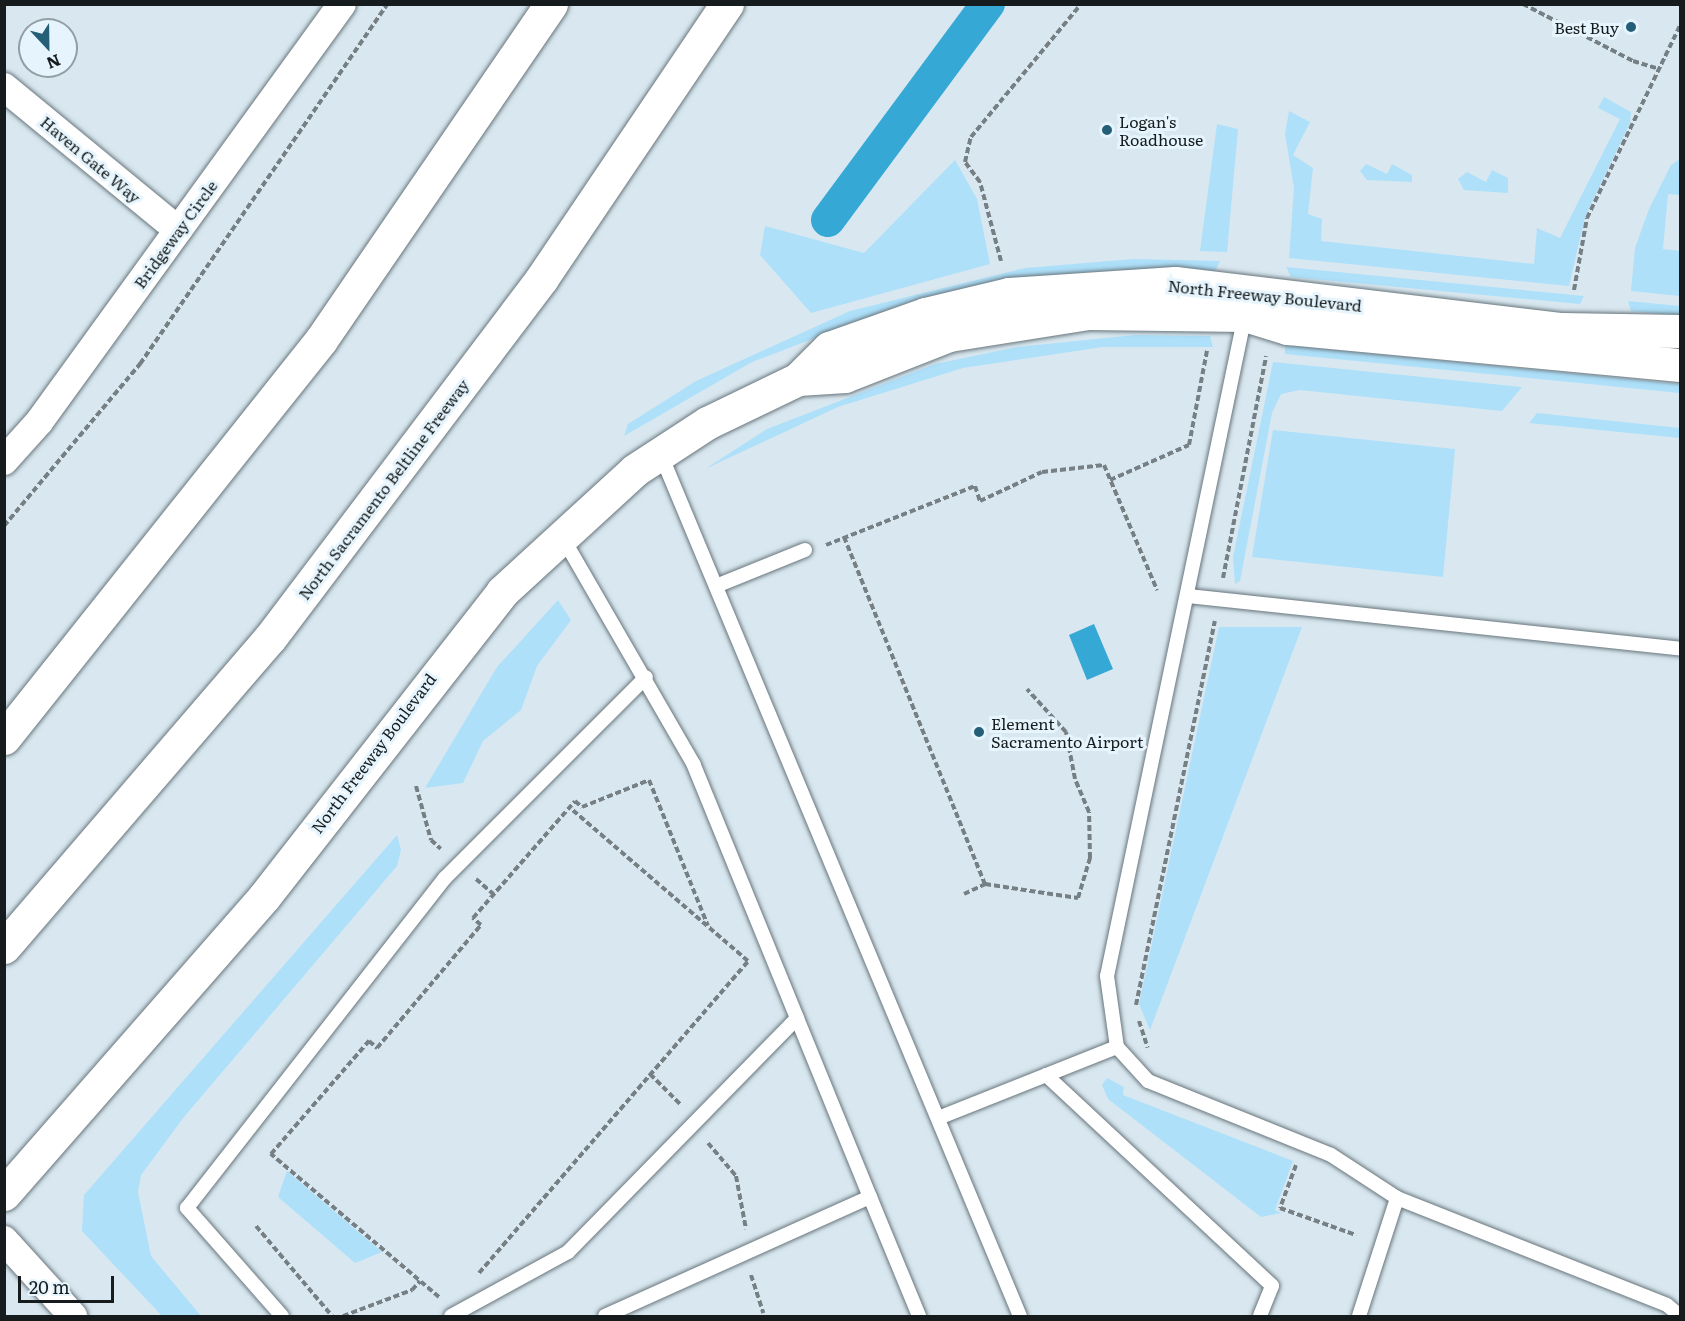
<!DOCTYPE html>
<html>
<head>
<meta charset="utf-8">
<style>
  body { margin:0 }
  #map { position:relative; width:1685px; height:1321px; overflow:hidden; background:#d9e8f0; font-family:Literata,serif }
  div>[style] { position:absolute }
  .green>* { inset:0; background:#aee0fa }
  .water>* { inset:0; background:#36a8d6 }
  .canal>* { height:34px; margin:-17px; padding:0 17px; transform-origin:17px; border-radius:17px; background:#36a8d6 }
  .path>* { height:4px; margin-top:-2px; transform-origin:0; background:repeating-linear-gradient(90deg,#757f84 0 6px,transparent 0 9px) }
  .roads { filter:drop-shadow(0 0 2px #68757c) drop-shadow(0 0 2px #68757c) }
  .lane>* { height:14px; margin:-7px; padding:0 7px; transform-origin:7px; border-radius:7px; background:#fff }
  .street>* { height:28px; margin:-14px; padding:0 14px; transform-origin:14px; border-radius:14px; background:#fff }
  .secondary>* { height:33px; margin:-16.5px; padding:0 16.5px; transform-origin:16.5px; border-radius:16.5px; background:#fff }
  .highway>* { height:33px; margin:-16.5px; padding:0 16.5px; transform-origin:16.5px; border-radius:16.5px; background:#fff }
  .dots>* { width:16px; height:16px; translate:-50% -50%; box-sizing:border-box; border:3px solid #e6f5fd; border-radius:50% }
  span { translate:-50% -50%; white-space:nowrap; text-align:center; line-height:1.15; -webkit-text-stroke:6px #e6f5fd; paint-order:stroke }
  .poi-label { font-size:16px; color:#161c1e }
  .right { translate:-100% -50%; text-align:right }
  .left { translate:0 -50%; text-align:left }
  .street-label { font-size:16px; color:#161c1e }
  .frame { position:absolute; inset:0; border:6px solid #161c1e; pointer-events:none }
  .north { position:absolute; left:18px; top:18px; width:60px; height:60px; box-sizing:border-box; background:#e6f5fd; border:2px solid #939ea4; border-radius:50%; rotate:158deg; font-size:16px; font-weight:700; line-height:24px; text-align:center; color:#161c1e }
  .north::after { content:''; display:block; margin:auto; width:21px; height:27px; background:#245e77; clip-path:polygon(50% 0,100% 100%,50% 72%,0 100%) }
  .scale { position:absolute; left:18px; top:1276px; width:96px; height:27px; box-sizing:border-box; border:3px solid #161c1e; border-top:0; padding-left:8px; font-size:18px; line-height:21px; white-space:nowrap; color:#161c1e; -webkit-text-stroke:4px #e6f5fd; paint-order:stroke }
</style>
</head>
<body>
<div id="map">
  <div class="green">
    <i style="clip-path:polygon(1604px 97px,1631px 112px,1630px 123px,1585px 217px,1569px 286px,1289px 258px,1294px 188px,1285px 134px,1289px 111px,1310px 122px,1293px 155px,1313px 168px,1308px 214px,1322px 219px,1321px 241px,1534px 264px,1537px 228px,1560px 238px,1620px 119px,1598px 108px)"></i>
    <i style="clip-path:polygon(1217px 124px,1238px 129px,1227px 252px,1200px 251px)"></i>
    <i style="clip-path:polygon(1680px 159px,1680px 195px,1668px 194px,1663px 249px,1680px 251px,1680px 296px,1631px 291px,1635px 248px,1649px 209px,1671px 165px)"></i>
    <i style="clip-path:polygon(955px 160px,977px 199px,990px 264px,811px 313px,760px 255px,765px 226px,864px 253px)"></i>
    <i style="clip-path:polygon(1366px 164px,1387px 174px,1392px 164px,1412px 175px,1412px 182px,1367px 180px,1360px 171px)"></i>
    <i style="clip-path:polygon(1492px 170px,1508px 178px,1508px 193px,1464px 190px,1458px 179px,1467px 172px,1486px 182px)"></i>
    <i style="clip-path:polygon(1133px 259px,1220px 261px,1215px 271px,1114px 270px,1027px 278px,907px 303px,752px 362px,624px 436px,628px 424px,696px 381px,850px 311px,1025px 268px)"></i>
    <i style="clip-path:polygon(1286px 267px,1584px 296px,1580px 304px,1291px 277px)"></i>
    <i style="clip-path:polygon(1628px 301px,1680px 306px,1680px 316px,1631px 311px)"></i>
    <i style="clip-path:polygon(1135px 335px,1210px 336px,1213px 347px,1103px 347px,963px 368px,838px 407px,705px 469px,767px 429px,935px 364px,1017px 347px)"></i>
    <i style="clip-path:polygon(1285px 345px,1680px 384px,1680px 393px,1285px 354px)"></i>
    <i style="clip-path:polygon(1273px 362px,1522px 387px,1502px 411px,1300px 390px,1281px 394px,1272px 413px,1240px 581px,1235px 584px,1233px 557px)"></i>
    <i style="clip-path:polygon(1537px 413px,1680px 428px,1680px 438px,1529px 423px)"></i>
    <i style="clip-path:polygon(1273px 430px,1455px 449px,1443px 577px,1252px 557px)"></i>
    <i style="clip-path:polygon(558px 600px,571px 620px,537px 666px,521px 710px,483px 741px,463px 783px,425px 788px,497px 667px)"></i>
    <i style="clip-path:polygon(1219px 627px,1302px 627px,1150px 1030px,1139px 1004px)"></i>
    <i style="clip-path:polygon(397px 835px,401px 850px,397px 866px,184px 1117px,141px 1175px,138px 1192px,151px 1256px,201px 1316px,162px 1316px,82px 1231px,84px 1195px)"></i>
    <i style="clip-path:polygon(1107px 1078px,1124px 1087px,1123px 1095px,1293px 1161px,1275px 1210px,1281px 1213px,1261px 1217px,1108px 1099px,1102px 1085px)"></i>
    <i style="clip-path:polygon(287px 1171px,382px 1252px,355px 1263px,278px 1197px)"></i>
  </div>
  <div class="water">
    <i style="clip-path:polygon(1094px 624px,1113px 669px,1087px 680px,1069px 635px)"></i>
  </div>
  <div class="canal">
    <i style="left:828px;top:220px;width:269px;rotate:-53.5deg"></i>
  </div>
  <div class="path">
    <i style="left:1523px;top:4px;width:124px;rotate:27.4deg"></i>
    <i style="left:1633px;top:61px;width:27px;rotate:17deg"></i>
    <i style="left:1001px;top:261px;width:82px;rotate:-104.9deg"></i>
    <i style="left:980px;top:182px;width:25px;rotate:-127deg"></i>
    <i style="left:965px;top:162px;width:26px;rotate:-77deg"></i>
    <i style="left:971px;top:137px;width:173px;rotate:-50.4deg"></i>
    <i style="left:1574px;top:290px;width:73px;rotate:-79.8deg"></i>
    <i style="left:1587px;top:218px;width:213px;rotate:-64.2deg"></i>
    <i style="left:1110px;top:480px;width:86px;rotate:-23.9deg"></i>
    <i style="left:1189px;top:445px;width:96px;rotate:-79.2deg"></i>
    <i style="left:4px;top:526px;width:212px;rotate:-50deg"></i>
    <i style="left:140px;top:364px;width:437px;rotate:-55.5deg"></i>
    <i style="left:844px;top:537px;width:375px;rotate:67.9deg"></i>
    <i style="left:826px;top:545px;width:160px;rotate:-21.6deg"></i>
    <i style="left:975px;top:486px;width:16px;rotate:72deg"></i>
    <i style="left:980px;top:501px;width:68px;rotate:-25.1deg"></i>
    <i style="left:1042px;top:472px;width:62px;rotate:-6.4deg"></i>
    <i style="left:1104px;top:465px;width:136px;rotate:67deg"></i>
    <i style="left:1223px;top:578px;width:226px;rotate:-79deg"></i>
    <i style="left:416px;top:786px;width:56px;rotate:74.5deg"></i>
    <i style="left:431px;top:840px;width:13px;rotate:42deg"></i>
    <i style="left:476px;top:879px;width:23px;rotate:41deg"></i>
    <i style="left:964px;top:894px;width:23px;rotate:-25deg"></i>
    <i style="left:985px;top:884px;width:94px;rotate:8.6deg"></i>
    <i style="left:1078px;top:898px;width:42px;rotate:-73.3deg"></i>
    <i style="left:1090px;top:858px;width:46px;rotate:-91.2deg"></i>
    <i style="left:1089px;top:812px;width:36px;rotate:-113deg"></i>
    <i style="left:1075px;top:779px;width:48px;rotate:-100.8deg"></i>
    <i style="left:1066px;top:732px;width:58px;rotate:-132.2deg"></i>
    <i style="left:1136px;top:1005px;width:392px;rotate:-78.4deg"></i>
    <i style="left:1139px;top:1021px;width:28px;rotate:72deg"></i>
    <i style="left:650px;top:1074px;width:44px;rotate:45deg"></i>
    <i style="left:708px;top:1143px;width:43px;rotate:49.7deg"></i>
    <i style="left:736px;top:1176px;width:54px;rotate:79.3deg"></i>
    <i style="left:1296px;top:1165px;width:46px;rotate:110.4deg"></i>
    <i style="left:1280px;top:1208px;width:81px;rotate:19.6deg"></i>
    <i style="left:256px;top:1226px;width:118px;rotate:49.8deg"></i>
    <i style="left:479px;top:1273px;width:412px;rotate:-49.2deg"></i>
    <i style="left:748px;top:961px;width:236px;rotate:-139.3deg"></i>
    <i style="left:751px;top:1275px;width:40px;rotate:72deg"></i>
    <i style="left:439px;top:1297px;width:221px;rotate:-139.6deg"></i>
    <i style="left:271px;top:1154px;width:150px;rotate:-49.1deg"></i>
    <i style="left:369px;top:1041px;width:11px;rotate:41deg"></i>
    <i style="left:377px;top:1048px;width:161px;rotate:-49.8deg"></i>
    <i style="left:481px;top:925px;width:11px;rotate:-139deg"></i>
    <i style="left:473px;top:918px;width:155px;rotate:-48.9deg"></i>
    <i style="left:575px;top:801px;width:9px;rotate:41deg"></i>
    <i style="left:582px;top:807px;width:72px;rotate:-21.9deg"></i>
    <i style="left:649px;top:780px;width:157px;rotate:68deg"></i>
    <i style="left:343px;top:1316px;width:74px;rotate:-20.6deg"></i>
    <i style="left:412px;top:1290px;width:12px;rotate:-48deg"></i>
  </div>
  <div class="roads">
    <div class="lane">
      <i style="left:1245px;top:315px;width:675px;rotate:101.79deg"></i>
      <i style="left:1107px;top:976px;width:72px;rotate:82deg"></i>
      <i style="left:1117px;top:1047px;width:46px;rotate:47.6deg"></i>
      <i style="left:1148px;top:1081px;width:197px;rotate:22deg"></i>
      <i style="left:1331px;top:1155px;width:79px;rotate:33.1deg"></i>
      <i style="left:1397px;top:1198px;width:290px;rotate:21.6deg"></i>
      <i style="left:1667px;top:1305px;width:17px;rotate:40deg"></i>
      <i style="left:661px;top:455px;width:933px;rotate:67.37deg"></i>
      <i style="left:716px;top:586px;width:96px;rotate:-22deg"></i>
      <i style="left:1188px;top:596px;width:495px;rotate:6.1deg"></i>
      <i style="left:1046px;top:1075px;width:309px;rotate:43deg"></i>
      <i style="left:1272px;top:1286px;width:32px;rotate:112deg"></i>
      <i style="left:941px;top:1117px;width:189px;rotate:-21.7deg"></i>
      <i style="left:870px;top:1197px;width:129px;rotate:67.6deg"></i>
      <i style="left:282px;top:1316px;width:144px;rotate:-131.3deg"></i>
      <i style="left:187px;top:1208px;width:419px;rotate:-52deg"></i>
      <i style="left:445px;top:878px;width:284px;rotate:-45deg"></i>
      <i style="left:451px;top:1316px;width:133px;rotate:-28.7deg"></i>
      <i style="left:568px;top:1252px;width:327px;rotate:-45.6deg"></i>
      <i style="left:797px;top:1018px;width:273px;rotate:-112.2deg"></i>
      <i style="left:694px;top:765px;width:266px;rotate:-120deg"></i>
      <i style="left:605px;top:1316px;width:290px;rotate:-24.2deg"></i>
      <i style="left:870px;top:1197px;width:193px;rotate:-112.2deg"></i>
      <i style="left:1359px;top:1316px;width:124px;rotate:-72.1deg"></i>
    </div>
    <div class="street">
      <i style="left:4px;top:87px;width:225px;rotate:39.4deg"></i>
      <i style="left:4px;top:461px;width:52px;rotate:-48.1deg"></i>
      <i style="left:39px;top:422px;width:516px;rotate:-54.06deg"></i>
      <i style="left:4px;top:1240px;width:103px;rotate:47.8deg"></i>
    </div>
    <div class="secondary">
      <i style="left:798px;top:379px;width:47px;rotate:-3.7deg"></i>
      <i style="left:845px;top:376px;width:112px;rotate:-21.5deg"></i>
      <i style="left:949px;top:335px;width:141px;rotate:-9deg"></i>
      <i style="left:1088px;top:313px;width:157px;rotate:0.7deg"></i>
      <i style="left:1245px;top:315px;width:44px;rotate:17.2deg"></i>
      <i style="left:1287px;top:328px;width:395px;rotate:5.4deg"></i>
      <i style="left:4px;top:1194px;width:395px;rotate:-48.8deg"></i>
      <i style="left:264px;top:897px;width:387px;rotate:-52deg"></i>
      <i style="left:502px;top:592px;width:180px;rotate:-42.5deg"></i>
      <i style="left:635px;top:470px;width:86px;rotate:-33.1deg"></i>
      <i style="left:707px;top:423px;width:101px;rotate:-25.8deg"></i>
      <i style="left:798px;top:379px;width:44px;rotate:-45deg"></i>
      <i style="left:829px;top:348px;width:102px;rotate:-19.5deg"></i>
      <i style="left:925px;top:314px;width:86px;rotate:-13.4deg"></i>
      <i style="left:1009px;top:294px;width:166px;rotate:-3.8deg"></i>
      <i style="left:1175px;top:283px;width:389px;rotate:6.8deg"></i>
      <i style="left:1561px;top:329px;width:119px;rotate:1deg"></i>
    </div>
    <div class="highway">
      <i style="left:4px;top:738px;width:509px;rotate:-51.46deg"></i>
      <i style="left:321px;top:340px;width:407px;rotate:-55.6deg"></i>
      <i style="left:4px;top:947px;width:408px;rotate:-49.3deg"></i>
      <i style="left:270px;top:638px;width:451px;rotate:-52.9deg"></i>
      <i style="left:542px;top:278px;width:331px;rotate:-56deg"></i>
    </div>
  </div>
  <div class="dots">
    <i style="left:1631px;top:27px;background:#245e77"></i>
    <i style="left:1107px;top:130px;background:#245e77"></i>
    <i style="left:979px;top:732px;background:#245e77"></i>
  </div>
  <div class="poi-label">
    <span class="right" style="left:1619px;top:27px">Best Buy</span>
    <span class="left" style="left:1119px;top:130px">Logan's<br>Roadhouse</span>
    <span class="left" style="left:991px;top:732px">Element<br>Sacramento Airport</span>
  </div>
  <div class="street-label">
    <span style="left:91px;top:159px;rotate:40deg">Haven Gate Way</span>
    <span style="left:175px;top:234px;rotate:-54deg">Bridgeway Circle</span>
    <span style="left:1265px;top:295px;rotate:6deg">North Freeway Boulevard</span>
    <span style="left:383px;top:489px;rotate:-53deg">North Sacramento Beltline Freeway</span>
    <span style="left:373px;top:753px;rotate:-53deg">North Freeway Boulevard</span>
  </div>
  <div class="frame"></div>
  <div class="north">N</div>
  <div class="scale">20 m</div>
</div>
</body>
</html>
